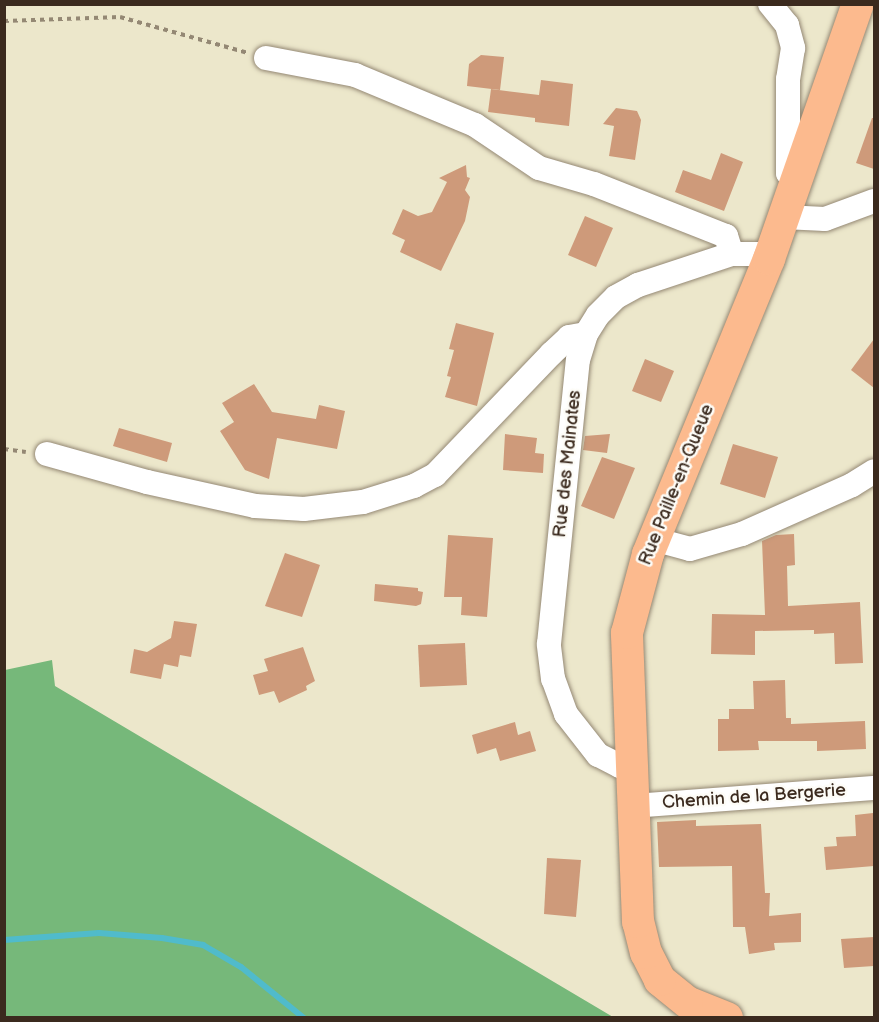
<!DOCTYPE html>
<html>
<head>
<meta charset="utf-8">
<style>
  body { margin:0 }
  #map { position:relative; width:879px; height:1022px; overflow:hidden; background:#ece7cb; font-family:"Balsamiq Sans",sans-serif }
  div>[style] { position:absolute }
  .forest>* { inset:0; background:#76b87a }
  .stream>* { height:6px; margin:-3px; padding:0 3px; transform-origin:3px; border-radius:3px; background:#50bbcb }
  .building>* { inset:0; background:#ce9a7a }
  .path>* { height:4px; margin-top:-2px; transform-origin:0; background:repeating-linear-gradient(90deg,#948874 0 4.5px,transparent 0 9px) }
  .roads { filter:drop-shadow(0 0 2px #948874) drop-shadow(0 0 2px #948874) }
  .minor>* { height:24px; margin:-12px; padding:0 12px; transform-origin:12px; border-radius:12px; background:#fff }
  .major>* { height:32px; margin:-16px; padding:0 16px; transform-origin:16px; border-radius:16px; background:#fcba8e }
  span { translate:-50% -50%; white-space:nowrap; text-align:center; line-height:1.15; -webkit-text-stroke:5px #fdfcf7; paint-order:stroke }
  .street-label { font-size:18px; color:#3b2a1e }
  .frame { position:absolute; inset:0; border:6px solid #3b2a1e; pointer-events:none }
</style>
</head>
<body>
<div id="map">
  <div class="forest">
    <i style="clip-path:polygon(52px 660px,55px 686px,613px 1017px,5px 1017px,5px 670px)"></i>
  </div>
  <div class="stream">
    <i style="left:4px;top:940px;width:95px;rotate:-4.2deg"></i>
    <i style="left:99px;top:933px;width:63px;rotate:4.5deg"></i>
    <i style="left:162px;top:938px;width:42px;rotate:9.7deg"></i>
    <i style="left:203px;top:945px;width:44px;rotate:30.1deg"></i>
    <i style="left:241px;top:967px;width:81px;rotate:39deg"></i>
  </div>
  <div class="building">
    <i style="clip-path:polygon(481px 55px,504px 57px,500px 90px,467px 86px,469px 64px)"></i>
    <i style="clip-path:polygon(541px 80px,573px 84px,569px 126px,535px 122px,535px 118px,488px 112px,491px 89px,539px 95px)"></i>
    <i style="clip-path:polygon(616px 108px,637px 111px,641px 120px,635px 160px,609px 156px,614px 126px,603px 124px)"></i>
    <i style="clip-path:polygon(872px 118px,874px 118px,874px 169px,856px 163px)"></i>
    <i style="clip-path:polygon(721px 153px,743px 162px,724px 211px,675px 192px,683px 170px,711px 180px)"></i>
    <i style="clip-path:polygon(466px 165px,467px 177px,470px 178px,465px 190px,470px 197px,465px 221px,441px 271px,400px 252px,405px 240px,392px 234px,403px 209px,418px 216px,432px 212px,447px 182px,439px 178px)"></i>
    <i style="clip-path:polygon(585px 216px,613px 228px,596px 267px,568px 255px)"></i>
    <i style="clip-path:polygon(456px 323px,494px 333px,477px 406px,445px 397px,451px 377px,447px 376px,454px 350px,449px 349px)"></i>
    <i style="clip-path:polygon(874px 339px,874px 388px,851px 370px)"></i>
    <i style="clip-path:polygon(645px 359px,674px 371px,661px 402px,632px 391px)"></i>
    <i style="clip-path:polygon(254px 384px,272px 412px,316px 419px,319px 405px,345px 411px,337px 449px,277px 438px,269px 479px,245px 470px,220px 431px,234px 422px,222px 403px)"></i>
    <i style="clip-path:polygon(119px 428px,172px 443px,167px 462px,113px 446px)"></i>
    <i style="clip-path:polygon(505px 434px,537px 438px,535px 453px,544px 454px,543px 473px,503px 470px)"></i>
    <i style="clip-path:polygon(610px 434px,607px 453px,583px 450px,585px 436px)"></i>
    <i style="clip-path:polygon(733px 444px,778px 457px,765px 498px,720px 484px)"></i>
    <i style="clip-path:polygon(602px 457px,635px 468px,614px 519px,581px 506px)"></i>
    <i style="clip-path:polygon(794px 534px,795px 565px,787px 566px,788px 606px,860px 602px,863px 663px,835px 664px,834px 633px,814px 634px,814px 630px,755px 631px,755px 655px,711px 654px,712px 614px,765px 615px,762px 541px,776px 535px)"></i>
    <i style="clip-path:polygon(448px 535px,493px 538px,487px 617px,461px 615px,462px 597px,444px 597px)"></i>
    <i style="clip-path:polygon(285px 553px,320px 565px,302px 617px,265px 606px)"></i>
    <i style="clip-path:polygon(375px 584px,418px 588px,418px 591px,423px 592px,421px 604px,416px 606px,374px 601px)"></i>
    <i style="clip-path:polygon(174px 621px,197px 624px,191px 657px,180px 655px,178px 667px,164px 664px,161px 679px,130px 673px,134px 649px,147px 652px,171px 638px)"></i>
    <i style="clip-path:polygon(465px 643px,467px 685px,420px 687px,418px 645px)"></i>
    <i style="clip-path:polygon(303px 647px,315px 681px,306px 686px,307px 690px,279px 703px,274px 691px,259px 695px,253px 675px,268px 671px,264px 659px)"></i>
    <i style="clip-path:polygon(785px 680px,786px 718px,791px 718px,791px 724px,865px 721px,866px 749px,817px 751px,817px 741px,758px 741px,759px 750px,718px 751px,718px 719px,729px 719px,729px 709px,754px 709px,753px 681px)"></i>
    <i style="clip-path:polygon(515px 722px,518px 735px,530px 731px,536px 751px,500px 761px,496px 748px,477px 754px,472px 735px)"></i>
    <i style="clip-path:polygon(873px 813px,874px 866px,826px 870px,824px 847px,837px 846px,836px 837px,856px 836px,855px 815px)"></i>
    <i style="clip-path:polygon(696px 820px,696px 826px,761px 824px,765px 893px,770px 893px,769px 916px,801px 913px,801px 942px,774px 943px,775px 950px,749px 954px,745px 927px,733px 927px,732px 866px,659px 867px,657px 822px)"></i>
    <i style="clip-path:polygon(547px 858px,581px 860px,576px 917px,544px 914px)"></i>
    <i style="clip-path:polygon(874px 937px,874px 966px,844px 968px,841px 939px)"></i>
  </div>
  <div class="path">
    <i style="left:4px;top:21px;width:116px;rotate:-2deg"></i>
    <i style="left:120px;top:17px;width:133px;rotate:15.7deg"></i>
    <i style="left:4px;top:449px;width:22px;rotate:8deg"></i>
  </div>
  <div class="roads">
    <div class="minor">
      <i style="left:770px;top:4px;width:27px;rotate:51deg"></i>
      <i style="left:787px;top:25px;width:24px;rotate:75deg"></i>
      <i style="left:793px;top:48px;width:31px;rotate:99deg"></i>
      <i style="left:788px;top:79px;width:94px;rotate:90deg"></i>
      <i style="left:788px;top:173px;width:12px;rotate:42deg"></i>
      <i style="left:266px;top:58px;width:91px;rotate:10.8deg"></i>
      <i style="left:355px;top:75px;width:130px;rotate:22.6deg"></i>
      <i style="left:475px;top:125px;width:77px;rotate:33.9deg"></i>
      <i style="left:539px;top:168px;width:57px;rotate:16.2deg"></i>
      <i style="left:594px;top:184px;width:142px;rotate:21.5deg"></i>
      <i style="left:726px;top:236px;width:19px;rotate:72deg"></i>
      <i style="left:784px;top:217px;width:41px;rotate:2.8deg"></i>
      <i style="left:825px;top:219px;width:52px;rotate:-20.2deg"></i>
      <i style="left:47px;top:454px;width:104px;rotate:15.6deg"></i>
      <i style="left:147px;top:482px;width:111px;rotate:12.5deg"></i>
      <i style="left:255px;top:506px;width:49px;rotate:3.5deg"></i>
      <i style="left:304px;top:509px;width:59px;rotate:-6.8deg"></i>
      <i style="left:363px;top:502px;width:53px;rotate:-17.4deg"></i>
      <i style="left:414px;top:486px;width:24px;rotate:-28deg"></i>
      <i style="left:435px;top:475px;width:168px;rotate:-46.2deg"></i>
      <i style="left:551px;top:354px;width:25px;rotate:-43deg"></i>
      <i style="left:569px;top:337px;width:17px;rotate:-10deg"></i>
      <i style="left:653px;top:539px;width:38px;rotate:15deg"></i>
      <i style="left:690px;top:549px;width:54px;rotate:-16.1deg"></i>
      <i style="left:742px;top:534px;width:120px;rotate:-24deg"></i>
      <i style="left:852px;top:485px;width:26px;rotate:-32deg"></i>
      <i style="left:631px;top:767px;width:11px;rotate:-175deg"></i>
      <i style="left:620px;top:766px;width:25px;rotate:-153deg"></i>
      <i style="left:598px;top:755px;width:52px;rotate:-128deg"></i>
      <i style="left:566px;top:714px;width:37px;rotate:-110deg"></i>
      <i style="left:553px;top:679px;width:35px;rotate:-97deg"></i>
      <i style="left:549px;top:644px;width:285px;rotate:-84.2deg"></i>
      <i style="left:578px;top:360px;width:27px;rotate:-73deg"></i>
      <i style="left:586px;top:334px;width:22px;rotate:-58deg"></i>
      <i style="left:598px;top:315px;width:25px;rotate:-45deg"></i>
      <i style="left:616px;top:297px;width:25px;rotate:-29deg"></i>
      <i style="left:638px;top:285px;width:99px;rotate:-18.3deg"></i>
      <i style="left:732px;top:254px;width:25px"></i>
      <i style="left:757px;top:254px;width:13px;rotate:23deg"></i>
      <i style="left:633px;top:806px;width:242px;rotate:-4.3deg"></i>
    </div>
    <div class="major">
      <i style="left:727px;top:1018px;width:43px;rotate:-158.2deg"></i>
      <i style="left:687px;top:1002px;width:35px;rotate:-141deg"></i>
      <i style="left:660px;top:980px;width:30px;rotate:-117deg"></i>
      <i style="left:646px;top:953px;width:32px;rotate:-104deg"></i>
      <i style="left:638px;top:922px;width:289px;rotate:-92.2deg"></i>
      <i style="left:627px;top:633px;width:82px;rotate:-75.1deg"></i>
      <i style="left:648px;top:554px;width:319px;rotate:-67.7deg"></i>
      <i style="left:769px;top:259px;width:270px;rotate:-70.8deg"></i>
    </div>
  </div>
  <div class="street-label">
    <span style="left:568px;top:464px;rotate:-84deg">Rue des Mainates</span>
    <span style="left:677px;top:485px;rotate:-68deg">Rue Paille-en-Queue</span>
    <span style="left:754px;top:797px;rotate:-4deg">Chemin de la Bergerie</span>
  </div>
  <div class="frame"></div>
</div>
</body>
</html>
